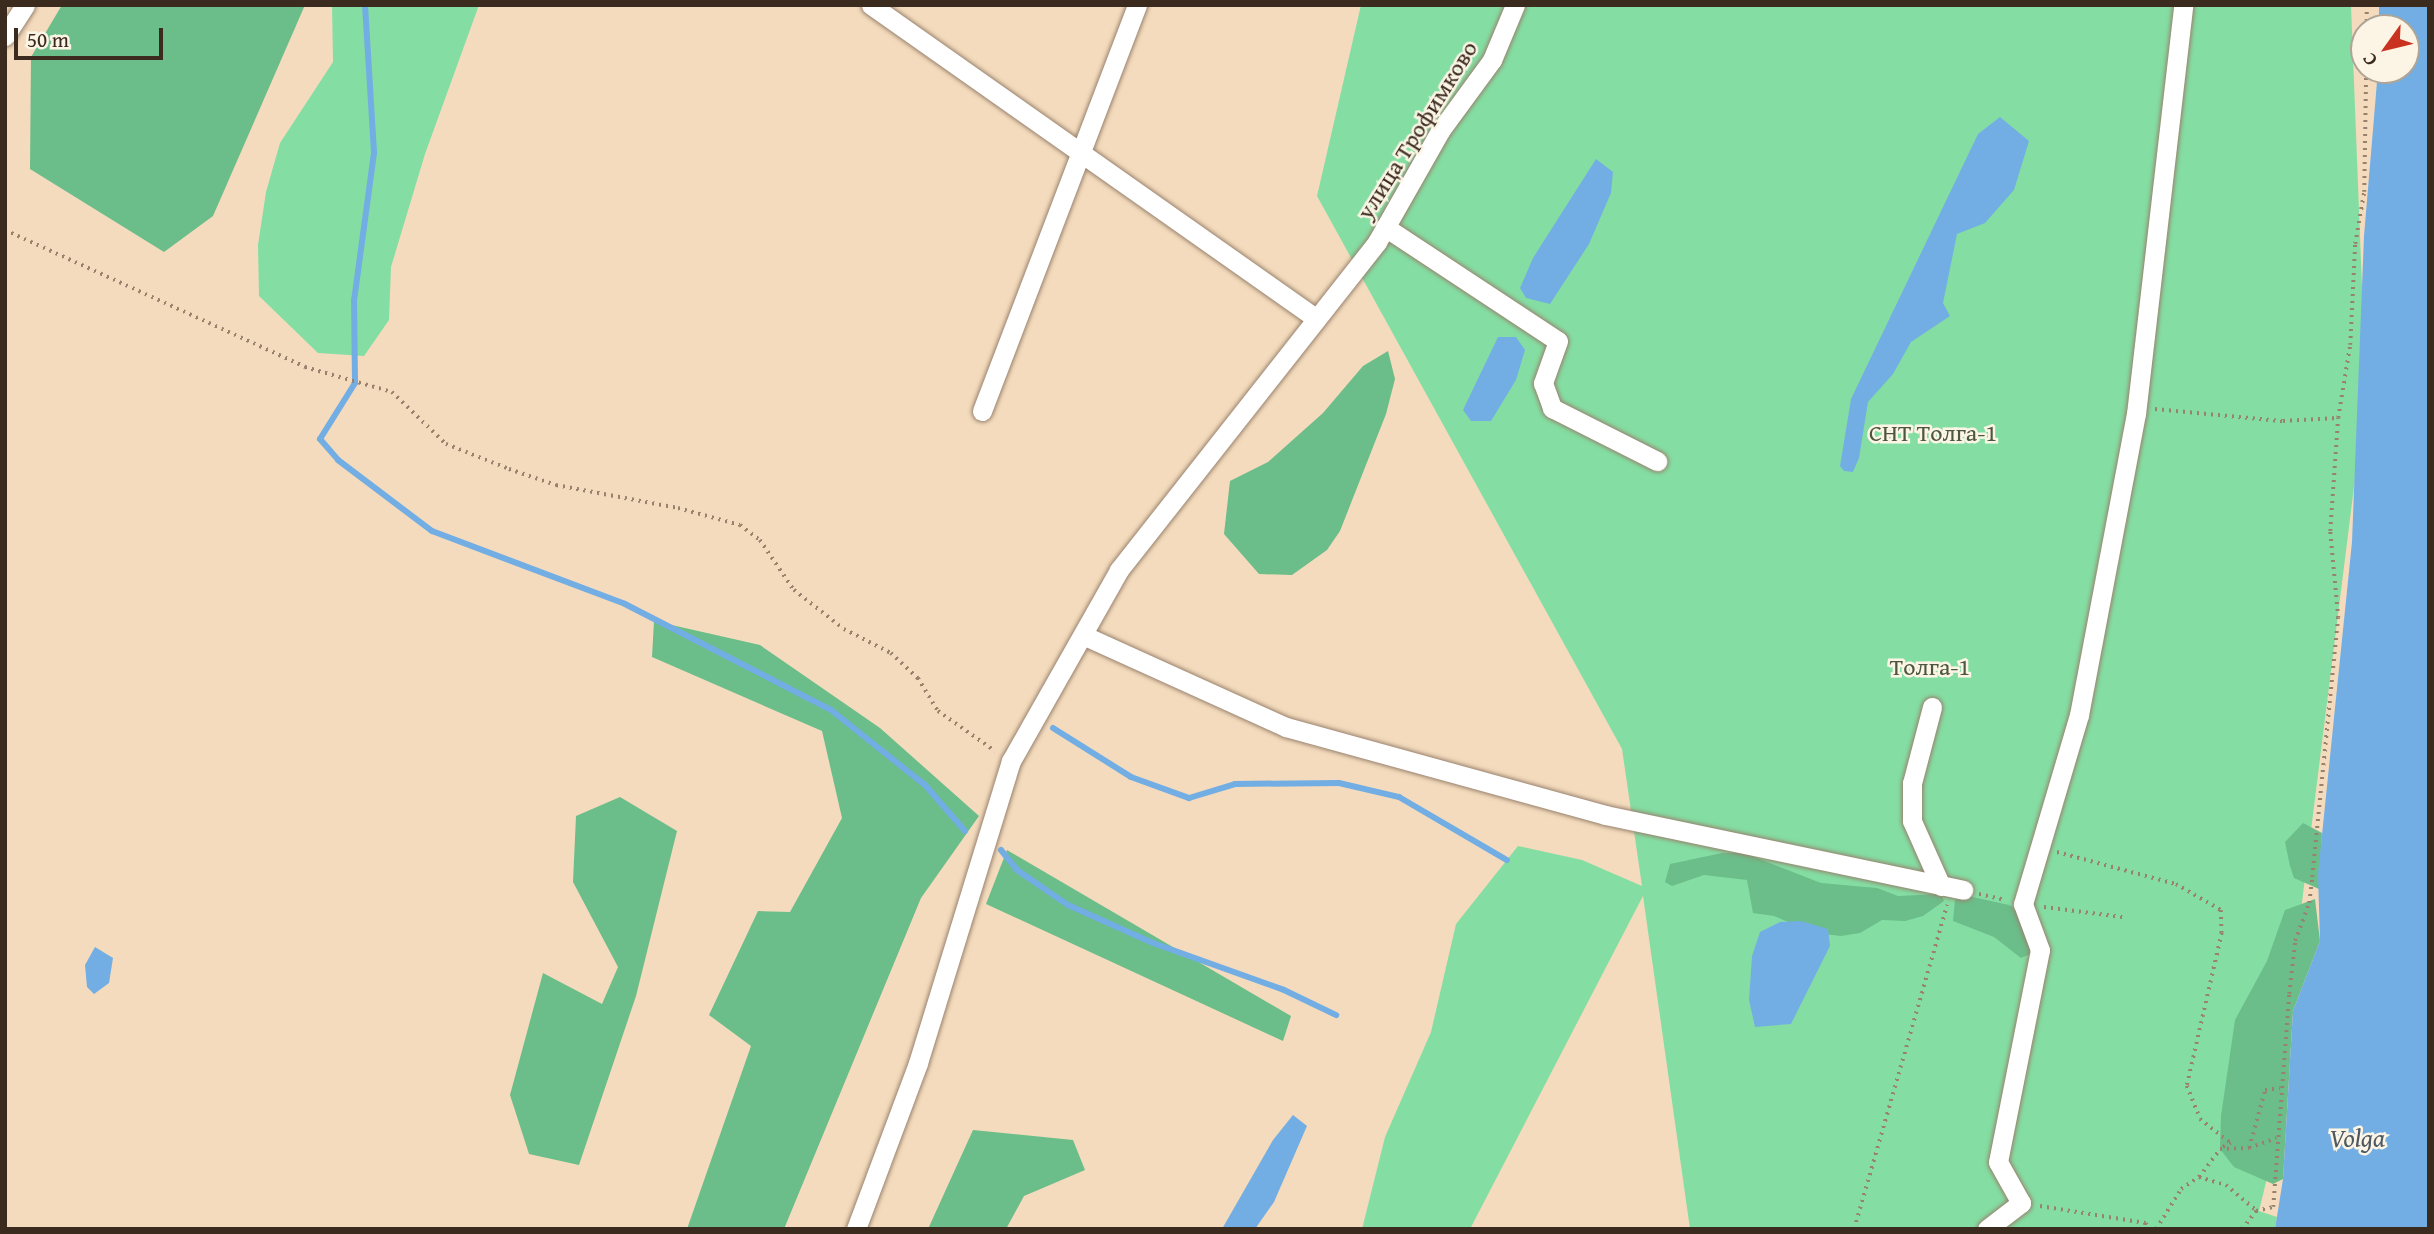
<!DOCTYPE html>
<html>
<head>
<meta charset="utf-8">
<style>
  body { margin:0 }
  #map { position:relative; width:2434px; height:1234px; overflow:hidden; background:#f4dbbd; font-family:"Gentium Book Plus",serif }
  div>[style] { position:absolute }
  .green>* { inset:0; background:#84dea3 }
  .forest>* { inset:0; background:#6bbd89 }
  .water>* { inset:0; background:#72aee3 }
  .stream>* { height:6px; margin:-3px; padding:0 3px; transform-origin:3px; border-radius:3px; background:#72aee3 }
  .path>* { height:3.5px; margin-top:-1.75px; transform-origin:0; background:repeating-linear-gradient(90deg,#98826e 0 2px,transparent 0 7px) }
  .roads { filter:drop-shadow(0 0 2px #98826e) drop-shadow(0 0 2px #98826e) }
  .minor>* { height:19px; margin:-9.5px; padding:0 9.5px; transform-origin:9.5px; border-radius:9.5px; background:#fff }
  span { translate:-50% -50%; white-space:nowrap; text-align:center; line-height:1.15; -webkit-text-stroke:5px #fcf5e5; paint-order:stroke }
  .street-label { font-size:24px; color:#3b2a1e }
  .park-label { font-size:24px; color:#4d573f }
  .water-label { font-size:26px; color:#4e5863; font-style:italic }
  .frame { position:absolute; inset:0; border:7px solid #3b2a1e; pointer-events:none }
  .north { position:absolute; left:2350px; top:14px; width:70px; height:70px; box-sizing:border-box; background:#fcf5e5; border:2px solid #afa495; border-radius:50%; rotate:236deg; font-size:19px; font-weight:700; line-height:28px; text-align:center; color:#3b2a1e }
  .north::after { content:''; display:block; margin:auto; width:24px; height:32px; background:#c8321e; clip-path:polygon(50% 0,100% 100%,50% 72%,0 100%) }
  .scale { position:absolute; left:14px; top:28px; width:149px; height:32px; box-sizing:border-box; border:4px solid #3b2a1e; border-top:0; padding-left:9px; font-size:21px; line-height:24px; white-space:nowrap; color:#3b2a1e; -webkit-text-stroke:5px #fcf5e5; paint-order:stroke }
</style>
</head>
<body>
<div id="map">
  <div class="green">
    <i style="clip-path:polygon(332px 5px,479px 5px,425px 154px,391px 267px,389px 320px,364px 356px,318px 353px,259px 296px,258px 245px,266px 192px,280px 143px,333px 62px)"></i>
    <i style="clip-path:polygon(1361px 5px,2351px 5px,2363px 312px,2357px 463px,2268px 1174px,2259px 1211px,2277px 1217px,2275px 1229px,1690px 1229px,1643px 896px,1470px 1229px,1362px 1229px,1385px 1137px,1431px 1032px,1456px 924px,1518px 846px,1582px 860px,1642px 886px,1622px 749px,1317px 196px)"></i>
  </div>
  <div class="forest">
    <i style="clip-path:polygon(62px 5px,305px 5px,213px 216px,164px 252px,30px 169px,31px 57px)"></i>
    <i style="clip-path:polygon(1388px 351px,1395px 379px,1386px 414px,1340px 531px,1327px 550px,1292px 575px,1259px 574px,1224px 534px,1230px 481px,1268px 462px,1323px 413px,1363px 366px)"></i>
    <i style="clip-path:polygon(654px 621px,760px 645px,880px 728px,979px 816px,921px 898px,784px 1229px,687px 1229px,751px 1046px,709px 1015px,758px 911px,790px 912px,842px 818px,822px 731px,652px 657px)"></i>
    <i style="clip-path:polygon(620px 797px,677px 831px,636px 996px,579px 1165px,529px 1154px,510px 1095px,543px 973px,602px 1004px,618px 967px,573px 882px,576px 816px)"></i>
    <i style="clip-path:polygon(2303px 823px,2322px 833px,2319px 889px,2294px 878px,2290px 866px,2285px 842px)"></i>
    <i style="clip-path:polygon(1007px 850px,1291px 1016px,1283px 1041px,986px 904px)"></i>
    <i style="clip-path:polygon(1722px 853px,1744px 853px,1821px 883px,1877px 888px,1898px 896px,1941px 894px,1944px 901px,1923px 916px,1905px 921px,1882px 920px,1860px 933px,1841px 936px,1815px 933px,1774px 916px,1753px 913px,1747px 880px,1704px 875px,1672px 886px,1665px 882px,1670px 864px)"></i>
    <i style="clip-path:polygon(1968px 896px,2009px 905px,2033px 918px,2030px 954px,2021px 958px,1994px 937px,1953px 921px,1955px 900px)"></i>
    <i style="clip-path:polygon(2315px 899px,2320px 941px,2293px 1011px,2283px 1179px,2273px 1184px,2234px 1167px,2220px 1149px,2221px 1116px,2235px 1020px,2267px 961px,2285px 910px)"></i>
    <i style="clip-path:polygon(973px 1130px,1073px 1140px,1085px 1170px,1024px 1196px,1006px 1229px,928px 1229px)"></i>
  </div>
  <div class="water">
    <i style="clip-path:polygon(2379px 5px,2429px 5px,2429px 1229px,2275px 1229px,2283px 1179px,2293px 1011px,2320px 941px,2318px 874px,2352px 542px,2364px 236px,2378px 70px,2406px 70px,2406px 28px,2379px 28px)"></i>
    <i style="clip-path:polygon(2000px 117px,2029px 141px,2014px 190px,1985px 223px,1957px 234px,1943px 303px,1950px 316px,1911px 342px,1893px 374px,1868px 402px,1859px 458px,1853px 472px,1844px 471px,1840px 466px,1851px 399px,1978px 134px)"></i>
    <i style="clip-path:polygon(1596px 159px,1613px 172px,1611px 193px,1589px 244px,1550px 304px,1526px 298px,1520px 288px,1533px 258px)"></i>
    <i style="clip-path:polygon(1498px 337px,1516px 337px,1525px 350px,1516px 380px,1491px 421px,1471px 421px,1463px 410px)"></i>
    <i style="clip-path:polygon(1801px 921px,1828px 929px,1830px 946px,1791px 1024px,1755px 1027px,1749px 1000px,1752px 956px,1760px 932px,1780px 922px)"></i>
    <i style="clip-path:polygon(95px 947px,113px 958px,109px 983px,94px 994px,87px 987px,85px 965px)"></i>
    <i style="clip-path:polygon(1293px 1115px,1307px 1126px,1274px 1202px,1255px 1229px,1222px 1229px,1273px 1140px)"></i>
  </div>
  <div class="stream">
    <i style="left:365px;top:5px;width:148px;rotate:86.5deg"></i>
    <i style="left:374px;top:153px;width:148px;rotate:97.7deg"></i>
    <i style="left:354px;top:300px;width:83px;rotate:89.3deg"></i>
    <i style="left:355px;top:383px;width:66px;rotate:122deg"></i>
    <i style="left:320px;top:439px;width:28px;rotate:49deg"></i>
    <i style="left:338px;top:460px;width:118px;rotate:37.1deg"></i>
    <i style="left:432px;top:531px;width:206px;rotate:20.7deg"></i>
    <i style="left:625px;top:604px;width:232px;rotate:27.2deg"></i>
    <i style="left:831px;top:710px;width:120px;rotate:38.6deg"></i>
    <i style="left:925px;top:785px;width:61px;rotate:49deg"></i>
    <i style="left:1053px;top:728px;width:92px;rotate:32.1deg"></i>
    <i style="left:1131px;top:777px;width:62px;rotate:19.9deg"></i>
    <i style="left:1189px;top:798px;width:48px;rotate:-16.9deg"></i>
    <i style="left:1235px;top:784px;width:104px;rotate:-0.6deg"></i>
    <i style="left:1339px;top:783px;width:62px;rotate:13.1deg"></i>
    <i style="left:1399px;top:797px;width:125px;rotate:30.3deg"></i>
    <i style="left:1001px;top:850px;width:26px;rotate:51deg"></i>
    <i style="left:1017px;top:870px;width:62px;rotate:34.5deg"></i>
    <i style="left:1068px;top:905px;width:93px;rotate:24.1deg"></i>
    <i style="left:1153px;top:943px;width:139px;rotate:19.7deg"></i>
    <i style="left:1284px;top:990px;width:58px;rotate:25.7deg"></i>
  </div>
  <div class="path">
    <i style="left:2367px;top:5px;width:23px;rotate:90deg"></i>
    <i style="left:5px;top:230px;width:330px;rotate:24.5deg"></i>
    <i style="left:305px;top:367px;width:91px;rotate:16deg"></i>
    <i style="left:392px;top:392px;width:75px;rotate:43.9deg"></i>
    <i style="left:446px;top:444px;width:68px;rotate:21.6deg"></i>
    <i style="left:509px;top:469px;width:50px;rotate:18.8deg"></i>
    <i style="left:556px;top:485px;width:124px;rotate:10.7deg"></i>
    <i style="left:678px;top:508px;width:64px;rotate:15.3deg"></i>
    <i style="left:740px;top:525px;width:25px;rotate:37deg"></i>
    <i style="left:760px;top:540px;width:60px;rotate:55.8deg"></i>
    <i style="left:794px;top:590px;width:63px;rotate:38deg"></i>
    <i style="left:844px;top:629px;width:53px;rotate:27.1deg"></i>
    <i style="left:891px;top:653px;width:37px;rotate:43deg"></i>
    <i style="left:918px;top:678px;width:39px;rotate:59deg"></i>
    <i style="left:938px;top:711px;width:70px;rotate:35.1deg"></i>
    <i style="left:2155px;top:409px;width:129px;rotate:5.4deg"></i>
    <i style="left:2283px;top:421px;width:55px;rotate:-3.1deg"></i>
    <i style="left:2057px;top:852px;width:123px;rotate:15.1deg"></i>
    <i style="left:2176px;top:884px;width:52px;rotate:30deg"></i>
    <i style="left:2221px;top:910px;width:23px;rotate:88deg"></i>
    <i style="left:2222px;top:933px;width:157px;rotate:102.9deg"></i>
    <i style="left:2187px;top:1086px;width:35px;rotate:68deg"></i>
    <i style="left:2200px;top:1119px;width:39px;rotate:38deg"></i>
    <i style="left:2231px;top:1143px;width:13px;rotate:151deg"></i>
    <i style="left:1979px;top:894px;width:27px;rotate:13deg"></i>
    <i style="left:2044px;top:907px;width:79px;rotate:7.3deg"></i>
    <i style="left:2249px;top:1148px;width:60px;rotate:-74.6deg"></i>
    <i style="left:2265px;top:1090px;width:15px;rotate:-8deg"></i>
    <i style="left:2199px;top:1177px;width:35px;rotate:-53deg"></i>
    <i style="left:2220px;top:1149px;width:29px;rotate:-2deg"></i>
    <i style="left:2249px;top:1148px;width:29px;rotate:-20deg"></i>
    <i style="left:2040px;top:1206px;width:107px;rotate:9.1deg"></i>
    <i style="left:2146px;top:1223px;width:6px;rotate:72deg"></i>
    <i style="left:1854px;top:1229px;width:337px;rotate:-74deg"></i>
    <i style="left:2156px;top:1229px;width:47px;rotate:-58deg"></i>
    <i style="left:2181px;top:1189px;width:22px;rotate:-34deg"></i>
    <i style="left:2199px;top:1177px;width:28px;rotate:17deg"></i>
    <i style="left:2226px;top:1185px;width:40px;rotate:40deg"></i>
    <i style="left:2242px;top:1229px;width:23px;rotate:-52deg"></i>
    <i style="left:2256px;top:1211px;width:17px;rotate:-13deg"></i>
    <i style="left:2273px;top:1207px;width:214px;rotate:-85.7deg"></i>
    <i style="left:2289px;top:994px;width:53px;rotate:-83.5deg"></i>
    <i style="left:2295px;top:941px;width:40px;rotate:-69.8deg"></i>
    <i style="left:2309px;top:903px;width:26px;rotate:-83deg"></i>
    <i style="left:2312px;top:877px;width:260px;rotate:-84.3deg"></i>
    <i style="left:2338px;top:618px;width:87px;rotate:-95.3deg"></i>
    <i style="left:2330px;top:531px;width:113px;rotate:-86deg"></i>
    <i style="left:2338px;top:418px;width:74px;rotate:-80.7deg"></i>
    <i style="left:2350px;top:345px;width:101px;rotate:-87.2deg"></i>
    <i style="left:2355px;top:244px;width:53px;rotate:-80.2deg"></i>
    <i style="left:2364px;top:192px;width:122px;rotate:-89.1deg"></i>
  </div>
  <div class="roads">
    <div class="minor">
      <i style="left:871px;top:5px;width:545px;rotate:35.15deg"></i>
      <i style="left:5px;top:36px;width:37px;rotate:-57deg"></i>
      <i style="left:1385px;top:227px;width:207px;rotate:33.4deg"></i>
      <i style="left:1558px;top:341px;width:45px;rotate:109.7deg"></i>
      <i style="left:1543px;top:383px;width:27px;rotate:70deg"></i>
      <i style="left:1552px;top:408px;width:118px;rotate:26.8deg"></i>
      <i style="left:982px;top:411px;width:435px;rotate:-69.1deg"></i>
      <i style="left:1085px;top:636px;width:221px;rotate:24.4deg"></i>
      <i style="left:1286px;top:727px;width:331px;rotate:15.4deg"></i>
      <i style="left:1605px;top:815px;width:366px;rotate:11.8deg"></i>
      <i style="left:1932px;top:707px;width:79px;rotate:104.7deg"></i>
      <i style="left:1912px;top:783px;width:38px;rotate:90deg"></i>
      <i style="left:1912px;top:821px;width:71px;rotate:66deg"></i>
      <i style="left:856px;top:1229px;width:177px;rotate:-69.5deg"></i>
      <i style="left:918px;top:1063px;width:316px;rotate:-72.9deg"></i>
      <i style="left:1011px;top:761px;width:219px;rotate:-60.5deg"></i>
      <i style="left:1119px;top:570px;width:417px;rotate:-51.8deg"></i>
      <i style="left:1377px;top:242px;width:128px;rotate:-60.4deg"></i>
      <i style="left:1440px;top:131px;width:88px;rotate:-53.8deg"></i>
      <i style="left:1492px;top:60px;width:60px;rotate:-67.3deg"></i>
      <i style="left:1987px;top:1229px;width:43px;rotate:-37.4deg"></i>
      <i style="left:2021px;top:1203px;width:47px;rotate:-119.3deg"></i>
      <i style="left:1998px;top:1162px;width:216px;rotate:-78.8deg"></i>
      <i style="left:2040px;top:950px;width:49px;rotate:-110.3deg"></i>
      <i style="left:2023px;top:904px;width:197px;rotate:-73.5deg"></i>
      <i style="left:2079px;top:715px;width:306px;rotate:-79.3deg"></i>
      <i style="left:2136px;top:414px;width:412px;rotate:-83.4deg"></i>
    </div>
  </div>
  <div class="street-label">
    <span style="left:1417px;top:130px;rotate:-58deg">улица Трофимково</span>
  </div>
  <div class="park-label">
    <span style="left:1933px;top:433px">СНТ Толга-1</span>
    <span style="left:1930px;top:667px">Толга-1</span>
  </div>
  <div class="water-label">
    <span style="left:2357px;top:1138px">Volga</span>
  </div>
  <div class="frame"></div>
  <div class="north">С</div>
  <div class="scale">50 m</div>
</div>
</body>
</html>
